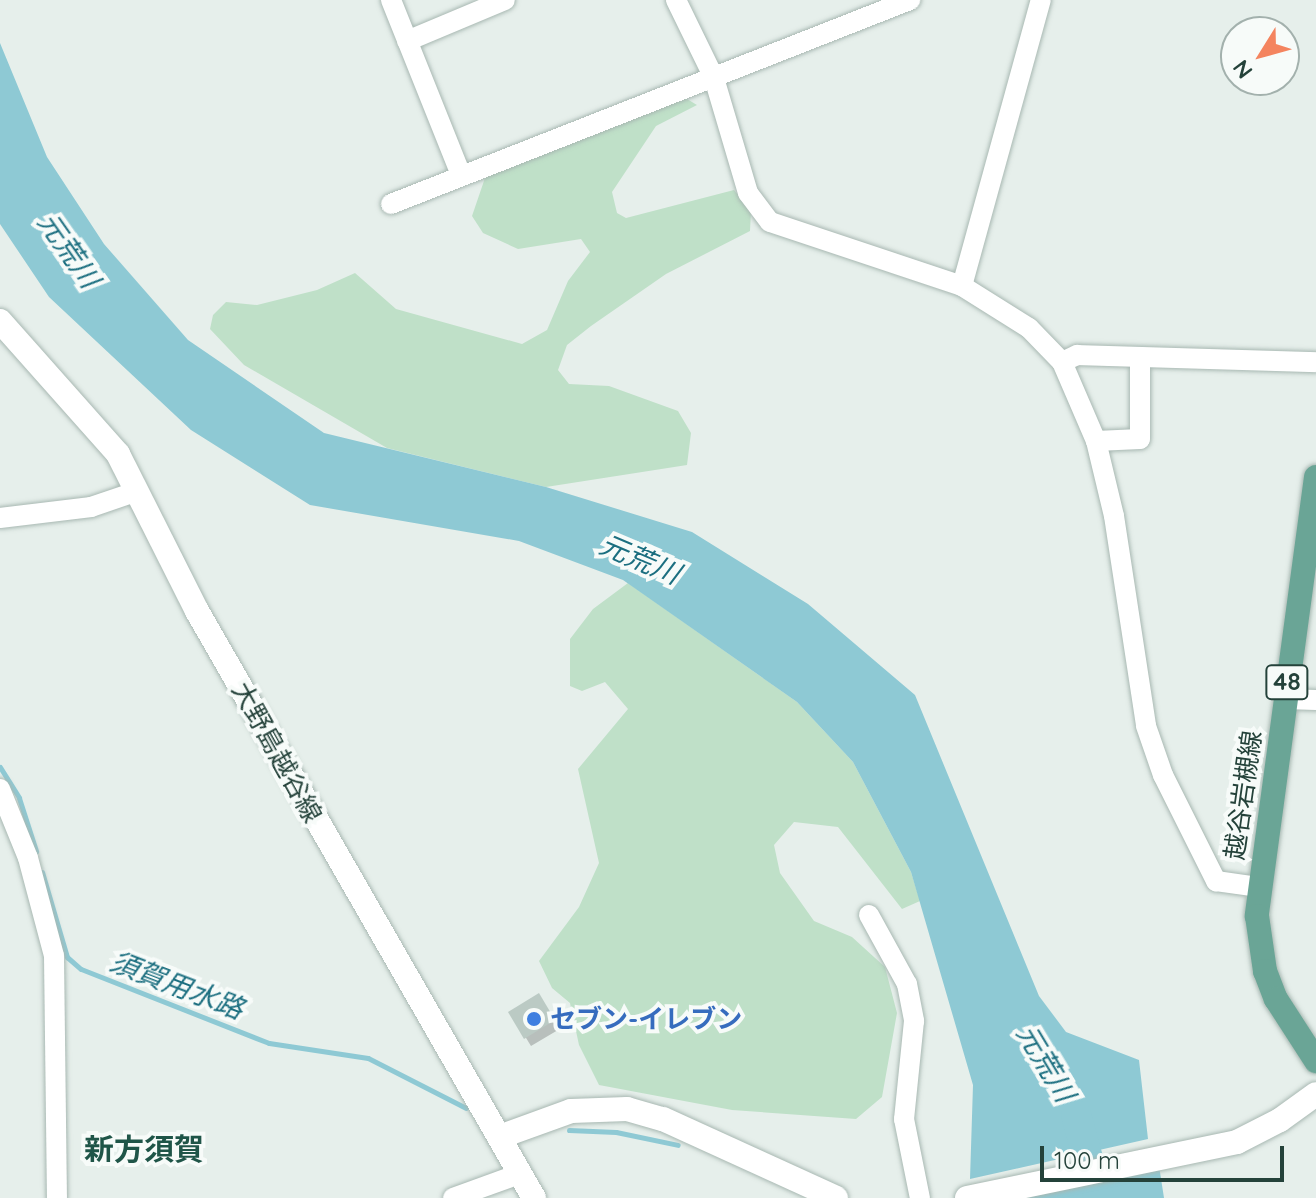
<!DOCTYPE html>
<html>
<head>
<meta charset="utf-8">
<style>
  body { margin:0 }
  #map { position:relative; width:1316px; height:1198px; overflow:hidden; background:#e6efeb; font-family:Quicksand,"Noto Sans JP",sans-serif }
  div>[style] { position:absolute }
  .green>* { inset:0; background:#bfe0c8 }
  .water>* { inset:0; background:#8ec9d4 }
  .shadow>* { inset:0; background:#0003 }
  .stream>* { height:5px; margin:-2.5px; padding:0 2.5px; transform-origin:2.5px; border-radius:2.5px; background:#8ec9d4 }
  .river>* { height:30px; margin:-15px; padding:0 15px; transform-origin:15px; border-radius:15px; background:#8ec9d4 }
  .building>* { inset:0; background:#bbcac4 }
  .roads { filter:drop-shadow(0 0 2px #a8b8b2) drop-shadow(0 0 2px #a8b8b2) }
  .street>* { height:20px; margin:-10px; padding:0 10px; transform-origin:10px; border-radius:10px; background:#fff }
  .secondary>* { height:24px; margin:-12px; padding:0 12px; transform-origin:12px; border-radius:12px; background:#fff }
  .primary>* { height:24px; margin:-12px; padding:0 12px; transform-origin:12px; border-radius:12px; background:#6aa596 }
  .dots>* { width:22px; height:22px; translate:-50% -50%; box-sizing:border-box; border:4px solid #f7fbf9; border-radius:50% }
  span { translate:-50% -50%; white-space:nowrap; text-align:center; line-height:1.15; -webkit-text-stroke:8px #f7fbf9; paint-order:stroke }
  .shield-label span { padding:2px 6px; background:#f7fbf9; border:2px solid; border-radius:6px; -webkit-text-stroke-width:0 }
  .shield-label { font-size:24px; color:#24423a; font-weight:700 }
  .street-label { font-size:26px; color:#24423a }
  .shop-label { font-size:26px; color:#366cbe; font-weight:700 }
  .left { translate:0 -50%; text-align:left }
  .water-label { font-size:28px; color:#1c6f80; font-style:italic }
  .quarter-label { font-size:30px; color:#1f5548; font-weight:700 }
  .north { position:absolute; left:1220px; top:16px; width:80px; height:80px; box-sizing:border-box; background:#f7fbf9; border:2px solid #a3b1ad; border-radius:50%; rotate:233deg; font-size:22px; font-weight:700; line-height:32px; text-align:center; color:#24423a }
  .north::after { content:''; display:block; margin:auto; width:28px; height:36px; background:#f4845f; clip-path:polygon(50% 0,100% 100%,50% 72%,0 100%) }
  .scale { position:absolute; left:1040px; top:1146px; width:244px; height:36px; box-sizing:border-box; border:4px solid #24423a; border-top:0; padding-left:10px; font-size:24px; line-height:28px; white-space:nowrap; color:#24423a; -webkit-text-stroke:6px #f7fbf9; paint-order:stroke }
</style>
</head>
<body>
<div id="map">
  <div class="green">
    <i style="clip-path:polygon(682px 96px,697px 105px,656px 126px,612px 192px,617px 213px,626px 218px,734px 190px,751px 211px,750px 231px,666px 274px,591px 326px,567px 345px,558px 370px,569px 384px,609px 386px,678px 411px,691px 433px,687px 465px,546px 487px,387px 448px,244px 365px,210px 329px,213px 315px,226px 302px,257px 305px,317px 290px,355px 273px,396px 309px,522px 344px,547px 330px,568px 281px,590px 252px,581px 239px,518px 249px,483px 233px,472px 216px,486px 175px)"></i>
    <i style="clip-path:polygon(628px 583px,797px 702px,853px 762px,911px 872px,920px 901px,902px 909px,838px 827px,794px 822px,774px 845px,780px 873px,814px 921px,852px 937px,885px 967px,897px 1013px,882px 1097px,856px 1119px,732px 1110px,599px 1085px,579px 1045px,570px 1003px,552px 988px,539px 961px,579px 907px,599px 863px,578px 769px,628px 709px,605px 682px,582px 691px,570px 686px,570px 639px,593px 609px)"></i>
  </div>
  <div class="water">
    <i style="clip-path:polygon(0 43px,47px 157px,104px 244px,188px 340px,324px 433px,546px 487px,692px 532px,808px 604px,915px 695px,1039px 996px,1066px 1032px,1139px 1060px,1148px 1139px,970px 1179px,973px 1085px,911px 872px,853px 762px,797px 702px,623px 580px,519px 541px,310px 505px,191px 430px,49px 297px,0 224px)"></i>
    <i style="clip-path:polygon(1159px 1166px,1164px 1198px,1017px 1198px)"></i>
  </div>
  <div class="shadow">
    <i style="clip-path:polygon(538px 995px,558px 1030px,531px 1046px,510px 1012px)"></i>
  </div>
  <div class="stream">
    <i style="left:0;top:767px;width:36px;rotate:58deg"></i>
    <i style="left:19px;top:798px;width:56px;rotate:72.2deg"></i>
    <i style="left:42px;top:872px;width:89px;rotate:73.6deg"></i>
    <i style="left:67px;top:957px;width:18px;rotate:41deg"></i>
    <i style="left:81px;top:969px;width:202px;rotate:21.5deg"></i>
    <i style="left:269px;top:1043px;width:100px;rotate:8.6deg"></i>
    <i style="left:368px;top:1058px;width:110px;rotate:27deg"></i>
    <i style="left:569px;top:1130px;width:47px;rotate:2.4deg"></i>
    <i style="left:616px;top:1132px;width:63px;rotate:11.8deg"></i>
  </div>
  <div class="river">
    <i style="left:1076px;top:1115px;width:86px;rotate:74.5deg"></i>
  </div>
  <div class="building">
    <i style="clip-path:polygon(539px 993px,555px 1020px,524px 1039px,508px 1012px)"></i>
  </div>
  <div class="roads">
    <div class="street">
      <i style="left:391px;top:0;width:188px;rotate:68.2deg"></i>
      <i style="left:676px;top:0;width:87px;rotate:64deg"></i>
      <i style="left:714px;top:78px;width:120px;rotate:73.5deg"></i>
      <i style="left:748px;top:193px;width:36px;rotate:53deg"></i>
      <i style="left:770px;top:222px;width:202px;rotate:18.4deg"></i>
      <i style="left:962px;top:286px;width:79px;rotate:32.1deg"></i>
      <i style="left:1029px;top:328px;width:47px;rotate:45.9deg"></i>
      <i style="left:1062px;top:362px;width:86px;rotate:66.7deg"></i>
      <i style="left:1096px;top:441px;width:77px;rotate:76.5deg"></i>
      <i style="left:1114px;top:516px;width:212px;rotate:81.3deg"></i>
      <i style="left:1146px;top:726px;width:52px;rotate:70.9deg"></i>
      <i style="left:1163px;top:775px;width:119px;rotate:63.4deg"></i>
      <i style="left:1216px;top:881px;width:42px;rotate:8.1deg"></i>
      <i style="left:407px;top:41px;width:106px;rotate:-22.7deg"></i>
      <i style="left:391px;top:204px;width:558px;rotate:-21.46deg"></i>
      <i style="left:962px;top:286px;width:297px;rotate:-74.6deg"></i>
      <i style="left:1062px;top:362px;width:17px;rotate:-25deg"></i>
      <i style="left:1077px;top:355px;width:239px;rotate:1.7deg"></i>
      <i style="left:1096px;top:441px;width:44px;rotate:-2.6deg"></i>
      <i style="left:1140px;top:439px;width:82px;rotate:-90deg"></i>
      <i style="left:0;top:518px;width:92px;rotate:-6.9deg"></i>
      <i style="left:91px;top:507px;width:50px;rotate:-18.8deg"></i>
      <i style="left:1285px;top:699px;width:31px;rotate:2deg"></i>
      <i style="left:0;top:789px;width:74px;rotate:67.9deg"></i>
      <i style="left:28px;top:858px;width:101px;rotate:75.1deg"></i>
      <i style="left:54px;top:956px;width:242px;rotate:89.3deg"></i>
      <i style="left:869px;top:915px;width:79px;rotate:61.2deg"></i>
      <i style="left:907px;top:984px;width:38px;rotate:79deg"></i>
      <i style="left:914px;top:1021px;width:99px;rotate:95.8deg"></i>
      <i style="left:904px;top:1119px;width:81px;rotate:78.6deg"></i>
      <i style="left:453px;top:1198px;width:73px;rotate:-19.9deg"></i>
    </div>
    <div class="secondary">
      <i style="left:0;top:321px;width:178px;rotate:48.4deg"></i>
      <i style="left:118px;top:454px;width:176px;rotate:63.3deg"></i>
      <i style="left:197px;top:611px;width:677px;rotate:60.14deg"></i>
      <i style="left:502px;top:1136px;width:73px;rotate:-19.9deg"></i>
      <i style="left:571px;top:1111px;width:56px;rotate:-2deg"></i>
      <i style="left:627px;top:1109px;width:37px;rotate:16deg"></i>
      <i style="left:663px;top:1119px;width:190px;rotate:24.5deg"></i>
      <i style="left:967px;top:1198px;width:276px;rotate:-11.7deg"></i>
      <i style="left:1237px;top:1142px;width:48px;rotate:-27.1deg"></i>
      <i style="left:1280px;top:1120px;width:44px;rotate:-35.8deg"></i>
    </div>
    <div class="primary">
      <i style="left:1316px;top:477px;width:443px;rotate:97.7deg"></i>
      <i style="left:1257px;top:916px;width:56px;rotate:81.7deg"></i>
      <i style="left:1265px;top:971px;width:30px;rotate:69deg"></i>
      <i style="left:1276px;top:999px;width:74px;rotate:57.2deg"></i>
    </div>
  </div>
  <div class="dots">
    <i style="left:534px;top:1019px;background:#3f7fe0"></i>
  </div>
  <div class="shield-label">
    <span style="left:1287px;top:682px">48</span>
  </div>
  <div class="street-label">
    <span style="left:277px;top:752px;rotate:61deg">大野島越谷線</span>
    <span style="left:1243px;top:795px;rotate:-82deg">越谷岩槻線</span>
  </div>
  <div class="shop-label">
    <span class="left" style="left:550px;top:1019px">セブン-イレブン</span>
  </div>
  <div class="water-label">
    <span style="left:69px;top:250px;rotate:55deg">元荒川</span>
    <span style="left:640px;top:559px;rotate:23deg">元荒川</span>
    <span style="left:177px;top:985px;rotate:21deg">須賀用水路</span>
    <span style="left:1046px;top:1063px;rotate:59deg">元荒川</span>
  </div>
  <div class="quarter-label">
    <span style="left:144px;top:1149px">新方須賀</span>
  </div>
  <div class="north">N</div>
  <div class="scale">100 m</div>
</div>
</body>
</html>
